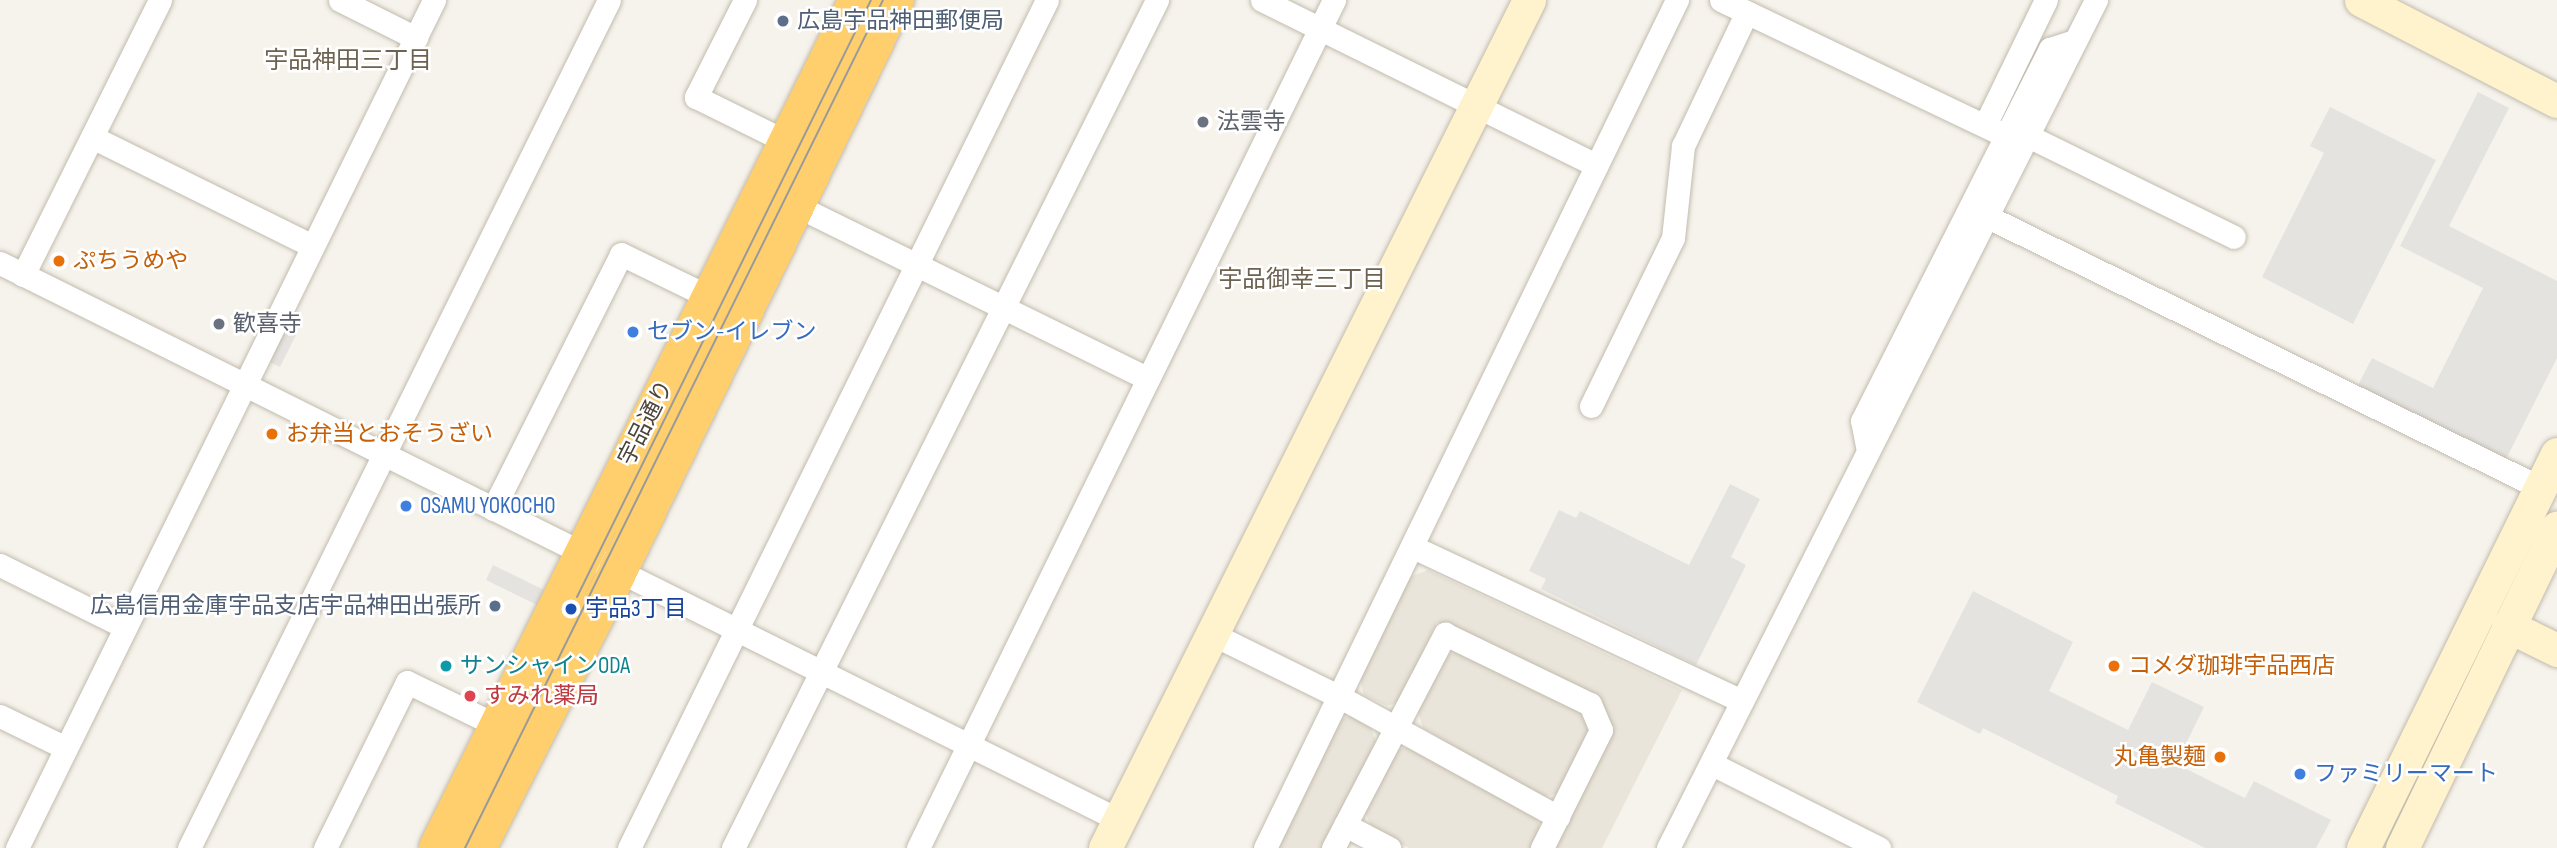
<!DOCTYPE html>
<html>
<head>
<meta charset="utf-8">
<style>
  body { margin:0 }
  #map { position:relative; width:2557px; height:848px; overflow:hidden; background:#f6f3ec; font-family:"Sofia Sans Condensed","Noto Sans JP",sans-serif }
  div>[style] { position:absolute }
  .residential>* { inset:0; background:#eae5da }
  .parking>* { inset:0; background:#e5e3e0 }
  .roads { filter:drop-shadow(0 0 2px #c2bbae) drop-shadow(0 0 2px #c2bbae) }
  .street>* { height:23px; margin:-11.5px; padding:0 11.5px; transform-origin:11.5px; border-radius:11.5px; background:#fff }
  .secondary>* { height:33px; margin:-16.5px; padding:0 16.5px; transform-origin:16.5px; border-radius:16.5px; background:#fff3cd }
  .highway>* { height:38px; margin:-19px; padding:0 19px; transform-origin:19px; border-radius:19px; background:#ffcf6e }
  .tram>* { height:2px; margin:-1px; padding:0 1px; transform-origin:1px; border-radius:1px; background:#9a9a9a }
  .dots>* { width:19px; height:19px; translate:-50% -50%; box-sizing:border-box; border:4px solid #fff; border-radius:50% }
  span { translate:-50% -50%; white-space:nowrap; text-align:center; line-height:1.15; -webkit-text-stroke:5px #fff; paint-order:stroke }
  .service-label { font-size:23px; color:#4e5e75 }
  .left { translate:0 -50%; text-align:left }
  .right { translate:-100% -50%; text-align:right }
  .worship-label { font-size:23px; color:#5b616d }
  .food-label { font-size:23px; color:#c56008 }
  .shop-label { font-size:23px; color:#366cbe }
  .street-label { font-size:23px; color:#4b4439 }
  .transit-label { font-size:23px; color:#164399 }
  .culture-label { font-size:23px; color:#0d838f }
  .health-label { font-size:23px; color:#be3a42 }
  .neighbourhood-label { font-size:24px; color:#6e6250 }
</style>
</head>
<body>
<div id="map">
  <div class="residential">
    <i style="clip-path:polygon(1428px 570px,1682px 690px,1602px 848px,1552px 848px,1610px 730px,1593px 695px,1437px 622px,1399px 702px,1387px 706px,1364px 695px,1360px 679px,1410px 577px)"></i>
    <i style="clip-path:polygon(1460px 651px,1585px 712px,1591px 730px,1560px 793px,1541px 797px,1423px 728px,1417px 708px,1441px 657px)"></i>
    <i style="clip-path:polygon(1352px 716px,1370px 725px,1376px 742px,1322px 848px,1268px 848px,1330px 721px)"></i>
    <i style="clip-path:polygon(1415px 746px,1535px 813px,1541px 832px,1533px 848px,1409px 848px,1372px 829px,1364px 809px,1395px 750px)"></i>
  </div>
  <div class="parking">
    <i style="clip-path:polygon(2478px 92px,2509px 108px,2449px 226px,2557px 281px,2557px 358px,2504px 463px,2356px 389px,2372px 358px,2433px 388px,2483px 288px,2400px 246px)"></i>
    <i style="clip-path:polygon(2330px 107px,2436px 160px,2353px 324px,2262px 277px,2324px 153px,2310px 146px)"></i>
    <i style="clip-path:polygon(281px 328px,296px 335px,280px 367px,265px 360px)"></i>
    <i style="clip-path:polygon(1730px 484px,1760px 499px,1731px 557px,1746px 565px,1696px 665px,1541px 589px,1546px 579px,1529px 571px,1559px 510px,1576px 518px,1580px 511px,1689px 565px)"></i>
    <i style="clip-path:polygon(493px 565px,544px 590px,537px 605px,486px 580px)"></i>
    <i style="clip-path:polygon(1973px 591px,2073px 642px,2049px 691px,2128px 730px,2152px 682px,2204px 707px,2176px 764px,2245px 798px,2254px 781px,2331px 820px,2316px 848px,2205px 848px,2115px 803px,2118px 796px,1983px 728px,1980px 734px,1917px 702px)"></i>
  </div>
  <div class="roads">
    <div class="street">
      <i style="left:340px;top:0;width:85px;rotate:26.6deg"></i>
      <i style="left:745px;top:0;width:109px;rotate:116.8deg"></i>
      <i style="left:696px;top:97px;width:102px;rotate:26.3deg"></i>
      <i style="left:1262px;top:0;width:373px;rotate:26.3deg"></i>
      <i style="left:1721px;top:0;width:316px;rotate:25.5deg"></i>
      <i style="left:1985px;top:125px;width:139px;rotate:-64deg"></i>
      <i style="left:2028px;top:136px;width:229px;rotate:26.1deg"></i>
      <i style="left:92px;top:137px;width:246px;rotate:26.3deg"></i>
      <i style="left:795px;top:205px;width:391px;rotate:26.2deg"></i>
      <i style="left:1988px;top:217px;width:616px;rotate:26.11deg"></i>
      <i style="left:0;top:263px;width:1250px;rotate:26.46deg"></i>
      <i style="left:23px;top:275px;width:307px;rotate:-63.5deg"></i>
      <i style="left:1591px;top:406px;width:187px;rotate:-64deg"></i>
      <i style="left:1673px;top:238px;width:93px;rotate:-83.8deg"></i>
      <i style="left:1683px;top:146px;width:148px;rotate:-64.5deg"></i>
      <i style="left:1868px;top:451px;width:31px;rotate:-101deg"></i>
      <i style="left:1862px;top:421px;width:417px;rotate:-63.2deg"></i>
      <i style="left:2050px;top:49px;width:26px;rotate:-18deg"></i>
      <i style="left:493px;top:509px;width:285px;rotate:-63.3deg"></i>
      <i style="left:621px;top:254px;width:98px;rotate:26deg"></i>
      <i style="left:1413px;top:547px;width:363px;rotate:25.1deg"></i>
      <i style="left:0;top:565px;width:140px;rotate:26.4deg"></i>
      <i style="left:1212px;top:634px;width:143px;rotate:26.2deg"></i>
      <i style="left:1340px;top:697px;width:249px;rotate:28.8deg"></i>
      <i style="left:0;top:716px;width:73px;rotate:25.9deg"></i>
      <i style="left:1712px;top:764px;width:187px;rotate:26.7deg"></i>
      <i style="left:1345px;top:825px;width:50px;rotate:27.6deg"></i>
      <i style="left:17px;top:848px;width:945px;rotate:-63.81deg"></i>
      <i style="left:189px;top:848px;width:946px;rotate:-63.65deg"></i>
      <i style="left:325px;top:848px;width:185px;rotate:-63.7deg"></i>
      <i style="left:407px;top:682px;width:99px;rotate:25.8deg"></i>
      <i style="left:629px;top:848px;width:945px;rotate:-63.76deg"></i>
      <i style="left:733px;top:848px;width:948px;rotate:-63.43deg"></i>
      <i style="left:918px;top:848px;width:945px;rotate:-63.87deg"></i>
      <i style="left:1265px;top:848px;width:943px;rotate:-64.09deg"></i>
      <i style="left:1333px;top:848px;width:242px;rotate:-62.4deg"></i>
      <i style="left:1445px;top:634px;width:161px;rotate:25.8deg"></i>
      <i style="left:1590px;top:704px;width:28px;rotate:67deg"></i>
      <i style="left:1601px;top:730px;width:132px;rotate:116.6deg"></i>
      <i style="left:1668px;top:848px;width:950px;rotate:-63.22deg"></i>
    </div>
    <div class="secondary">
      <i style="left:2361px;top:0;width:220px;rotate:27.3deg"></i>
      <i style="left:2508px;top:626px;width:55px;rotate:26.1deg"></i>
      <i style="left:1105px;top:848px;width:948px;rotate:-63.43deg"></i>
      <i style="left:2363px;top:848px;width:439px;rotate:-63.8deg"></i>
      <i style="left:2402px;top:848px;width:356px;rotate:-64.2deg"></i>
    </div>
    <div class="highway">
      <i style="left:438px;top:848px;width:946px;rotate:-63.65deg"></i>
      <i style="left:477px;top:848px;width:309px;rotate:-63deg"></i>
      <i style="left:617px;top:573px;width:637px;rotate:-64.12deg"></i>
    </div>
  </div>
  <div class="tram">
    <i style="left:577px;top:597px;width:665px;rotate:-63.78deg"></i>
    <i style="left:465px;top:848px;width:945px;rotate:-63.76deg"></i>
  </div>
  <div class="dots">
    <i style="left:783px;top:21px;background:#5c6f8a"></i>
    <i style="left:1203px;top:122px;background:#6b7280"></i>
    <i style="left:59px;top:261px;background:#e8710a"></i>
    <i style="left:219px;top:324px;background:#6b7280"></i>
    <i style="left:633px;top:332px;background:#3f7fe0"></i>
    <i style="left:272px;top:434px;background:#e8710a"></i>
    <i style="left:406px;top:506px;background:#3f7fe0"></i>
    <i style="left:495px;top:606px;background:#5c6f8a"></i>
    <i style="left:571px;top:609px;background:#1a4fb4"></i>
    <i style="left:446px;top:666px;background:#0f9aa8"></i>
    <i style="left:2114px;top:666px;background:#e8710a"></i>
    <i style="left:470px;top:696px;background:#e0444e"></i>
    <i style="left:2220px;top:757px;background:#e8710a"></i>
    <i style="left:2300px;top:774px;background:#3f7fe0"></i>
  </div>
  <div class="service-label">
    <span class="left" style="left:797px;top:21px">広島宇品神田郵便局</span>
    <span class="right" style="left:481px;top:606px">広島信用金庫宇品支店宇品神田出張所</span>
  </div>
  <div class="worship-label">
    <span class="left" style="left:1217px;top:122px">法雲寺</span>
    <span class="left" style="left:233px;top:324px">歓喜寺</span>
  </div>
  <div class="food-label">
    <span class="left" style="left:73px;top:261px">ぷちうめや</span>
    <span class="left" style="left:286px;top:434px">お弁当とおそうざい</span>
    <span class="left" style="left:2128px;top:666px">コメダ珈琲宇品西店</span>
    <span class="right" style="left:2206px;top:757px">丸亀製麺</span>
  </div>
  <div class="shop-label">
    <span class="left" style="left:647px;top:332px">セブン-イレブン</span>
    <span class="left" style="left:420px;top:506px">OSAMU YOKOCHO</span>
    <span class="left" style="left:2314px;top:774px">ファミリーマート</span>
  </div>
  <div class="street-label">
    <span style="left:646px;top:423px;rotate:-63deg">宇品通り</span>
  </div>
  <div class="transit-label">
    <span class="left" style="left:585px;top:609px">宇品3丁目</span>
  </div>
  <div class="culture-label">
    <span class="left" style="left:460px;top:666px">サンシャインODA</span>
  </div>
  <div class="health-label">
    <span class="left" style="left:484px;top:696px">すみれ薬局</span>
  </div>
  <div class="neighbourhood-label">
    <span style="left:348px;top:61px">宇品神田三丁目</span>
    <span style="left:1302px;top:280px">宇品御幸三丁目</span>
  </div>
</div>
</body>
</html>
